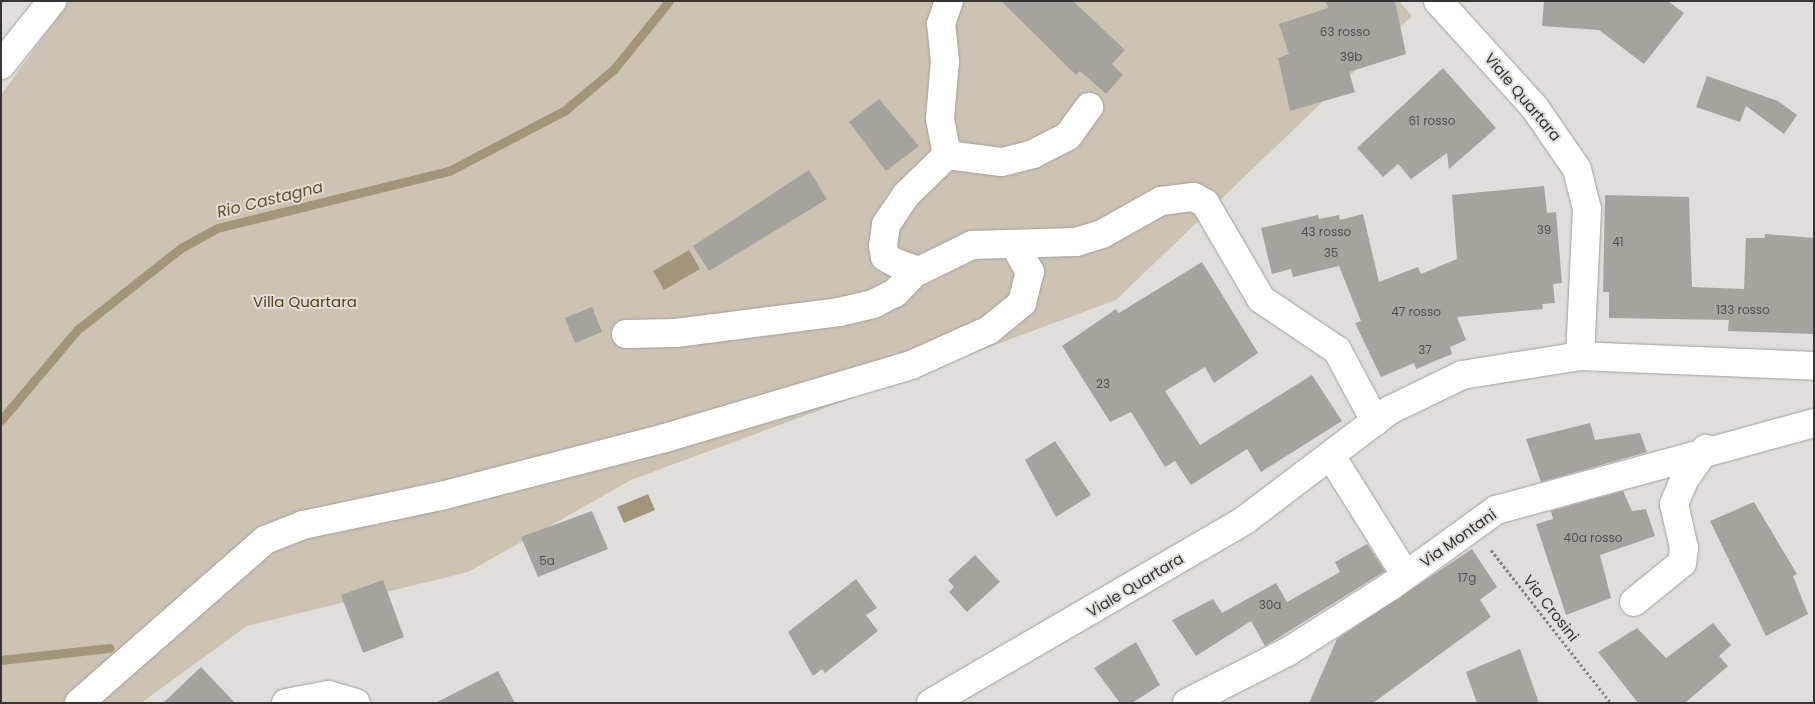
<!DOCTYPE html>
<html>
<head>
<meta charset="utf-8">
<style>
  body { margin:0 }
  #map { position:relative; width:1815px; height:704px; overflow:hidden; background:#e0deda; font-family:Poppins,sans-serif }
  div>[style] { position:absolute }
  .green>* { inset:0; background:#ccc3b3 }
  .water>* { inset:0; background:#a3957a }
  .stream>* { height:9px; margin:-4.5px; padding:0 4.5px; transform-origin:4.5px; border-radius:4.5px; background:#a3957a }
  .building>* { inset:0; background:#a6a39f }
  .path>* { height:3px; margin-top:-1.5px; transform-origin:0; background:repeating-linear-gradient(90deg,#848380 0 2.5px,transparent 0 5px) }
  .roads { filter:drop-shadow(0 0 1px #a19f9a) drop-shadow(0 0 1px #a19f9a) }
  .minor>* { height:28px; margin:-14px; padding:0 14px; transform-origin:14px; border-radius:14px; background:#fff }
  span { translate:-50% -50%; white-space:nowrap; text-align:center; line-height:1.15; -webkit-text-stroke:4px #e0deda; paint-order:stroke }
  .number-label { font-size:12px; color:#52504e }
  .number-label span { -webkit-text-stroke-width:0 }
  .street-label { font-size:15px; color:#363533 }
  .park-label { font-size:15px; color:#574210 }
  .water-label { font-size:16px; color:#675222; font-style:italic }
  .frame { position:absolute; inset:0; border:2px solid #363533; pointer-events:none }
</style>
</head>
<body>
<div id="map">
  <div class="green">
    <i style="clip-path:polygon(69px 1px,1399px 1px,1412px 16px,1116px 300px,631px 480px,468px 572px,247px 626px,141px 703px,1px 703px,1px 95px)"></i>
  </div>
  <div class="water">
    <i style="clip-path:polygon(689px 250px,700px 269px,664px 290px,653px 271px)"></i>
    <i style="clip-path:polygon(648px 494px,655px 510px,624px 523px,617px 507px)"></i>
  </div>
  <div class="stream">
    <i style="left:1px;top:420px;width:118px;rotate:-49.8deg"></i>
    <i style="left:77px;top:330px;width:132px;rotate:-38.3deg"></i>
    <i style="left:181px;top:248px;width:41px;rotate:-29.1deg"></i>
    <i style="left:217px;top:228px;width:239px;rotate:-13.8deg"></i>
    <i style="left:449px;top:171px;width:130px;rotate:-27.6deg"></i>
    <i style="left:564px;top:111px;width:65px;rotate:-40deg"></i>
    <i style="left:614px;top:69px;width:87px;rotate:-51deg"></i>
    <i style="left:1px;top:660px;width:109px;rotate:-6.3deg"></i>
  </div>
  <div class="building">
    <i style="clip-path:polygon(1001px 1px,1073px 1px,1125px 50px,1112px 64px,1123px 75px,1106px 94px,1080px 71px,1076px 75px)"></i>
    <i style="clip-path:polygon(1325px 1px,1395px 1px,1406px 54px,1349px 72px,1355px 92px,1290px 111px,1278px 58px,1289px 54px,1279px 24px,1328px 8px)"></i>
    <i style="clip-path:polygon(1544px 1px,1668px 1px,1684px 13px,1644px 64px,1599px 30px,1542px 26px)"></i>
    <i style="clip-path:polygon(1443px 68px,1496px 128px,1449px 169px,1447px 153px,1411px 179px,1398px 164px,1383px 177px,1357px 148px)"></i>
    <i style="clip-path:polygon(1707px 76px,1778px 101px,1797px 115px,1784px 134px,1746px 106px,1740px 122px,1696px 107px)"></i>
    <i style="clip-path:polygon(879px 99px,919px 146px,886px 171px,849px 122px)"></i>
    <i style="clip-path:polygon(809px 170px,827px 199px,709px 271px,693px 246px)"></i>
    <i style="clip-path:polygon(1544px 186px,1547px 213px,1556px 212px,1562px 283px,1553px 284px,1555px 303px,1542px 304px,1543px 309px,1457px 317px,1466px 340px,1450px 347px,1452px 354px,1416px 369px,1414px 363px,1381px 377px,1355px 323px,1361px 321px,1339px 266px,1293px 277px,1291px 269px,1272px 274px,1261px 228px,1318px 215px,1319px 219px,1339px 215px,1340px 220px,1363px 214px,1379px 282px,1418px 267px,1421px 274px,1457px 259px,1452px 195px)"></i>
    <i style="clip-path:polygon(1605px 195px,1689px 197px,1692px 287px,1744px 289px,1746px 238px,1765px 238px,1765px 234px,1814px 238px,1814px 334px,1728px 331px,1729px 320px,1609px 318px,1609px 292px,1603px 292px)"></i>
    <i style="clip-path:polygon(1202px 262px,1258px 353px,1214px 383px,1205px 367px,1165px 391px,1200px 445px,1312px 375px,1342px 421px,1261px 472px,1247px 449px,1191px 485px,1175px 461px,1165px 467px,1131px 412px,1110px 422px,1062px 346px,1116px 309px,1119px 313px)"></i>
    <i style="clip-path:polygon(592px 307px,602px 332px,575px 343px,565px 318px)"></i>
    <i style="clip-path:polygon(1590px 423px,1595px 440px,1640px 433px,1647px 452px,1541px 482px,1526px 439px)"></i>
    <i style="clip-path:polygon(1055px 441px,1091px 495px,1056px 517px,1025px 460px)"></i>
    <i style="clip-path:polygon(1623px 491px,1632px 511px,1646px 509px,1655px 536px,1600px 555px,1611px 598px,1566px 615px,1536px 524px,1553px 519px,1551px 511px)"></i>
    <i style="clip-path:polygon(1754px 502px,1797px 574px,1793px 576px,1808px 614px,1766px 636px,1710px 521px)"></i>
    <i style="clip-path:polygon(592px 511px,608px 549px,538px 577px,521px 537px)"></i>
    <i style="clip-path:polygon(1367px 544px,1385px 571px,1265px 646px,1251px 621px,1196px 656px,1172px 620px,1213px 599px,1222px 613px,1276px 583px,1287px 602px,1340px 572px,1335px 562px)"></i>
    <i style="clip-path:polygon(1472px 549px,1497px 587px,1480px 600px,1491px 617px,1373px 703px,1309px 703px,1337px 639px)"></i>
    <i style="clip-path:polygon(975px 555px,1000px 582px,967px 612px,949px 592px,954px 587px,948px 580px)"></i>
    <i style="clip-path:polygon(856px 579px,877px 608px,866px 615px,878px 631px,825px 673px,822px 669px,813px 676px,788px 632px)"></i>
    <i style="clip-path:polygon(383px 580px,404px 637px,363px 653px,341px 595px)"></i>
    <i style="clip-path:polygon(1713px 623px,1731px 645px,1719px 656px,1728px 666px,1685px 703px,1638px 703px,1598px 652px,1637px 628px,1666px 658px)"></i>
    <i style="clip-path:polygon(1136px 642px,1160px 685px,1132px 703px,1120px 703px,1094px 668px)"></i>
    <i style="clip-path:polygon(1520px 649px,1539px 703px,1477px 703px,1466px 672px)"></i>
    <i style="clip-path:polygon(201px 667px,235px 703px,163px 703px)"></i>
    <i style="clip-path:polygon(498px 671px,515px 703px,435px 703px)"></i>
  </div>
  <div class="path">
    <i style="left:1491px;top:550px;width:194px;rotate:51.9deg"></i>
  </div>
  <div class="roads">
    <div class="minor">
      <i style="left:1438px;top:1px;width:144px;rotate:47.8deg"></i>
      <i style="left:1535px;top:108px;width:74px;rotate:55.5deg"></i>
      <i style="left:1577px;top:169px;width:41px;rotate:76deg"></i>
      <i style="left:1587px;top:209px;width:147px;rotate:92.7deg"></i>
      <i style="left:1px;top:65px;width:82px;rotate:-51.4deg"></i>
      <i style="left:947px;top:155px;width:57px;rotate:135.7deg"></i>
      <i style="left:906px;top:195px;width:36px;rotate:124deg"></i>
      <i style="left:886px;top:225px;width:21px;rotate:98deg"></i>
      <i style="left:883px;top:246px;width:11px;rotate:80deg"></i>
      <i style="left:885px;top:257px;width:13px;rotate:29deg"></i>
      <i style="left:896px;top:263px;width:24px;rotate:19deg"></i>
      <i style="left:919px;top:271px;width:59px;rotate:-26.1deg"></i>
      <i style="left:972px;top:245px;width:104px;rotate:-1.7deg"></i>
      <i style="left:1076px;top:242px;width:27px;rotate:-17deg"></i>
      <i style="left:1102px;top:234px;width:68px;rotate:-29.2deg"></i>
      <i style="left:1161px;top:201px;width:33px;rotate:-7deg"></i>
      <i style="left:1194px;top:197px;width:13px;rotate:29deg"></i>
      <i style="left:1205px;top:203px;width:111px;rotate:59.7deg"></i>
      <i style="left:1261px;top:299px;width:92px;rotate:33.9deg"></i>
      <i style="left:1337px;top:350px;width:81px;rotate:61.8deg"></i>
      <i style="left:947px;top:155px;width:55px;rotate:7.3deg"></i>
      <i style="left:1002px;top:162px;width:32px;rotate:-14deg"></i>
      <i style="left:1033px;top:154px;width:39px;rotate:-27deg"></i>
      <i style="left:1068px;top:136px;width:36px;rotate:-54deg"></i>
      <i style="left:947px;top:155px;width:37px;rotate:-101deg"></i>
      <i style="left:940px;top:119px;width:58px;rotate:-85.1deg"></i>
      <i style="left:945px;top:61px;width:37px;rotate:-96deg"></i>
      <i style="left:941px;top:24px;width:24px;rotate:-71deg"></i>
      <i style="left:626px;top:334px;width:50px;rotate:-1.1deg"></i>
      <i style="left:676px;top:333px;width:164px;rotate:-7.3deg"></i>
      <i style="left:839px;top:312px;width:35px;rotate:-13deg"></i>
      <i style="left:873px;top:304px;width:25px;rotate:-27deg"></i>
      <i style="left:895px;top:293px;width:30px;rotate:-46deg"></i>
      <i style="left:1331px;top:456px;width:139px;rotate:57.9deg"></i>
      <i style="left:1634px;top:602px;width:62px;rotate:-39.1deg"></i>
      <i style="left:1682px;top:563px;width:15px;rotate:-82deg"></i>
      <i style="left:1684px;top:548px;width:45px;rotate:-102.8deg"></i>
      <i style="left:1674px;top:504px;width:26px;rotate:-67deg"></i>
      <i style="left:1684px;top:480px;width:38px;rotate:-55deg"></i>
      <i style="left:79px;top:703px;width:247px;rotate:-41.2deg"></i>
      <i style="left:265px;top:540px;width:41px;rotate:-21.5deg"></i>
      <i style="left:303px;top:525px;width:141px;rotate:-11.9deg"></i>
      <i style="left:441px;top:496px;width:231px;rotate:-14.5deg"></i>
      <i style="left:665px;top:438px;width:257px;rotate:-16.5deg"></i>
      <i style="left:911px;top:365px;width:85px;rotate:-24.2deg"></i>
      <i style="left:989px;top:330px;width:43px;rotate:-39.3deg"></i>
      <i style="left:1022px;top:303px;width:32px;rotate:-76deg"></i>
      <i style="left:1030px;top:272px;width:30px;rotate:-120deg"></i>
      <i style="left:286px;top:703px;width:43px;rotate:-10.8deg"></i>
      <i style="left:328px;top:695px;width:29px;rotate:16deg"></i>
      <i style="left:931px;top:703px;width:363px;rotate:-30.2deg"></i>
      <i style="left:1245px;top:520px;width:182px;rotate:-37.2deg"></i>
      <i style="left:1390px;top:410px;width:80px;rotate:-25.9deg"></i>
      <i style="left:1462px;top:375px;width:120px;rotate:-9.1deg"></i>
      <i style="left:1580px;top:356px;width:234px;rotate:2.4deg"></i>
      <i style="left:1187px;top:703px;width:114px;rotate:-27deg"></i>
      <i style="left:1289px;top:651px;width:121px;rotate:-32.5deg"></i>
      <i style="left:1391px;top:586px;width:130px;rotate:-35.9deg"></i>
      <i style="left:1496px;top:510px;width:330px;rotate:-15.3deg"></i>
    </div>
  </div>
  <div class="number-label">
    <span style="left:1345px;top:32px">63 rosso</span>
    <span style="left:1351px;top:57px">39b</span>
    <span style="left:1432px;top:121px">61 rosso</span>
    <span style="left:1544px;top:230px">39</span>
    <span style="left:1326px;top:232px">43 rosso</span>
    <span style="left:1618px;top:242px">41</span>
    <span style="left:1331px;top:253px">35</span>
    <span style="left:1743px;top:310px">133 rosso</span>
    <span style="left:1416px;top:312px">47 rosso</span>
    <span style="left:1425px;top:350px">37</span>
    <span style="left:1103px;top:384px">23</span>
    <span style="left:1593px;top:538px">40a rosso</span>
    <span style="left:547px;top:561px">5a</span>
    <span style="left:1467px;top:578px">17g</span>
    <span style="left:1270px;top:605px">30a</span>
  </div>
  <div class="street-label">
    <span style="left:1523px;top:97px;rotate:50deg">Viale Quartara</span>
    <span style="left:1458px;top:538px;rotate:-35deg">Via Montani</span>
    <span style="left:1135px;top:585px;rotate:-31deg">Viale Quartara</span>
    <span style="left:1551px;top:608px;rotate:52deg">Via Crosini</span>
  </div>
  <div class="park-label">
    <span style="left:305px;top:302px">Villa Quartara</span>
  </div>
  <div class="water-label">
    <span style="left:270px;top:200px;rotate:-14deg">Rio Castagna</span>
  </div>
  <div class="frame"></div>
</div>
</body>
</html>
